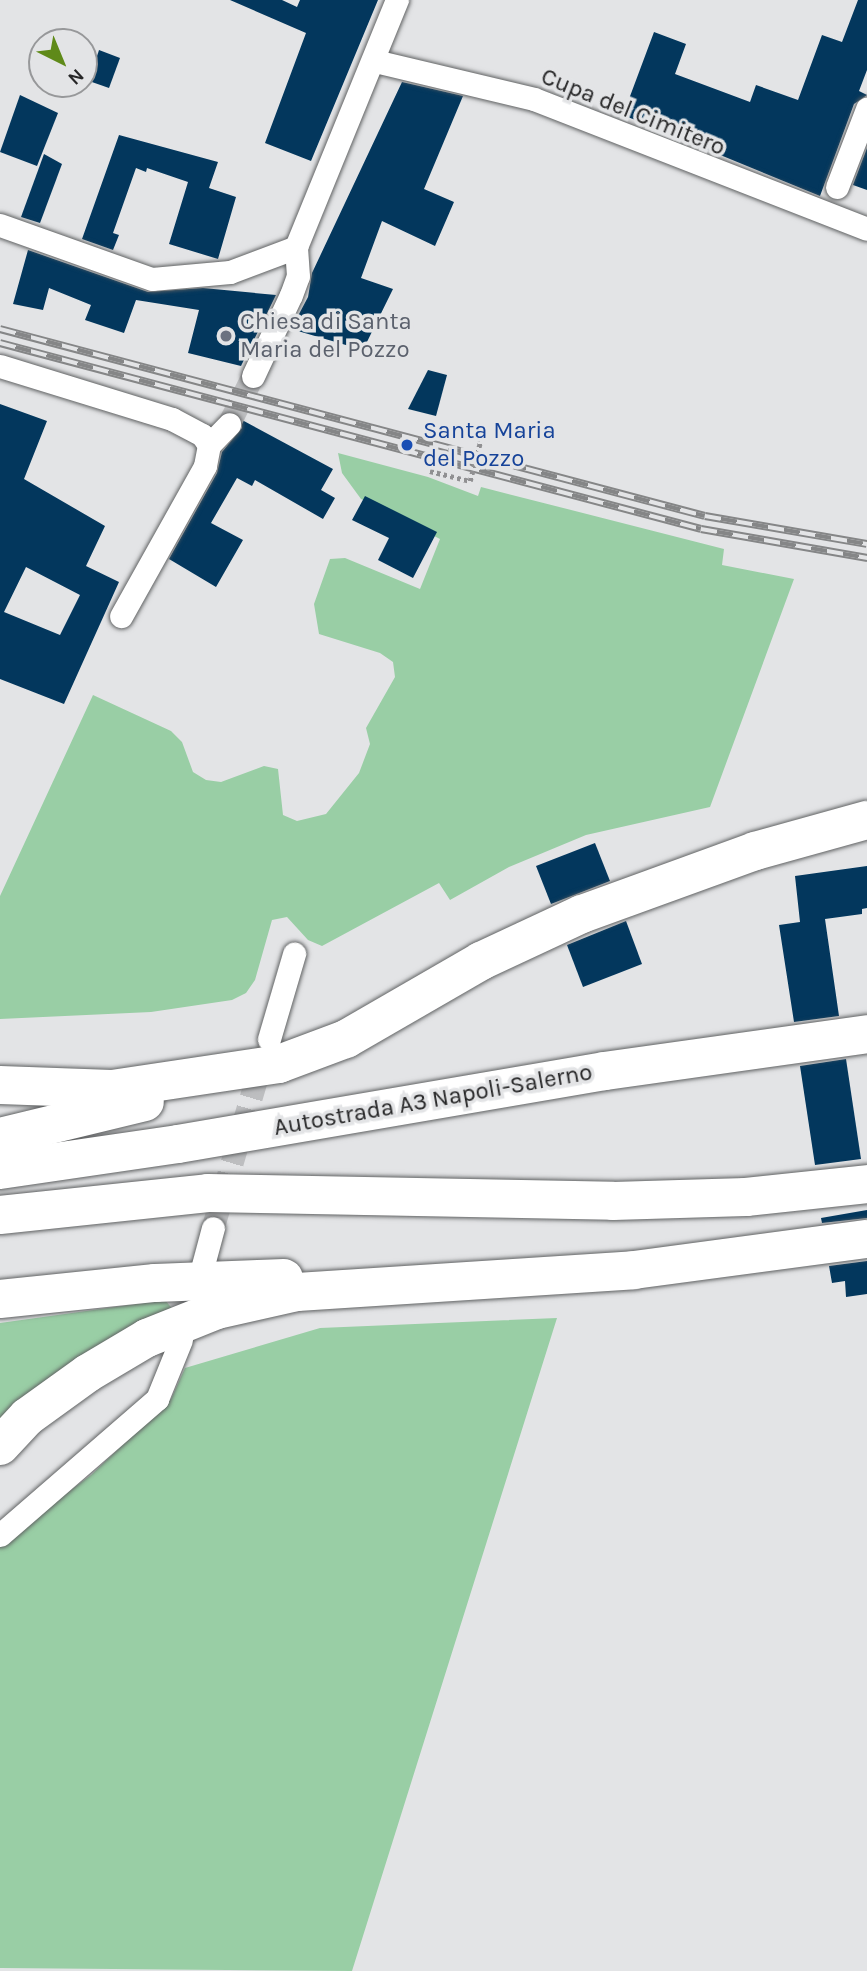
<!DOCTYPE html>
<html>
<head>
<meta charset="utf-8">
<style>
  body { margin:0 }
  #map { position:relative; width:867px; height:1971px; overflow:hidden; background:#e3e4e6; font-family:Karla,sans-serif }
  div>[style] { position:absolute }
  .green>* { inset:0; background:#99cea5 }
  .building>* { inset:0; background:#03375d }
  .street-tunnel>* { height:23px; margin-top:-11.5px; transform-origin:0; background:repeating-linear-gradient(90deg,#bdbec0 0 23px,transparent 0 34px) }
  .path>* { height:4.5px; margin-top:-2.25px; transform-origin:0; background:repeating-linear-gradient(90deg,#909092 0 3.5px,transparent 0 7px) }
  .roads { filter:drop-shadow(0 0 2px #606263) drop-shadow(0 0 2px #606263) }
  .street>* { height:23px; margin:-11.5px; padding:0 11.5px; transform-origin:11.5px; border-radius:11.5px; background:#fff }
  .highway>* { height:38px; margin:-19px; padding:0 19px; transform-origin:19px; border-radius:19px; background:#fff }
  .rail>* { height:8px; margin-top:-4px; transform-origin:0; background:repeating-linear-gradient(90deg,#e3e4e6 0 16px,#858687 0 32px); box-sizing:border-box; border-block:2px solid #858687 }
  .path-bridge>* { height:4.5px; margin-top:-2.25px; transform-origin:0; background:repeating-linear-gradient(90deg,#909092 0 3.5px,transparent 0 7px) }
  .dots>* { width:19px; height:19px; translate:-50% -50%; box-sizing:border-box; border:4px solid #e3e4e6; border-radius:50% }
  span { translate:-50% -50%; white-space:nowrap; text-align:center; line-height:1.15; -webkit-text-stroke:7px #e3e4e6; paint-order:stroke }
  .street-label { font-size:24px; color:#262627 }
  .worship-label { font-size:24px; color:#5b616d }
  .left { translate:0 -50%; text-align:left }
  .transit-label { font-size:24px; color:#164399 }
  .north { position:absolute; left:28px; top:28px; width:70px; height:70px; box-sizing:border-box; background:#e3e4e6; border:2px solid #97989a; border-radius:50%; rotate:137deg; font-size:19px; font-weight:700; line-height:28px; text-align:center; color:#262627 }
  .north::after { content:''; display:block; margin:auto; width:24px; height:32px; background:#5f8a19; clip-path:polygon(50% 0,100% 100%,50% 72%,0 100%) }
</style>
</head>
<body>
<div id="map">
  <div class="green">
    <i style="clip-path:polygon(338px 453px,428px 477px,478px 496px,481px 487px,724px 549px,722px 565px,794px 579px,710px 807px,586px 835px,509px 867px,450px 900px,439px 883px,322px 946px,308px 940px,287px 917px,272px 920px,255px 980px,246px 993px,232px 1000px,151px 1012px,0 1019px,0 896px,93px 695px,171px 731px,182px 742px,193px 772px,206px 780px,221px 782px,264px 766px,278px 769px,283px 815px,297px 821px,326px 814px,359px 773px,370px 744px,366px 728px,395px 677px,393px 662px,380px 653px,319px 634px,314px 604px,330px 559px,345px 558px,420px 589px,440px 539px,361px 499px,342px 473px)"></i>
    <i style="clip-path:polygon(165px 1300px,175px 1312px,0 1430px,0 1323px)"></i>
    <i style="clip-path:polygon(557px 1318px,352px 1971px,0 1968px,0 1546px,4px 1540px,91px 1475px,171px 1399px,185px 1368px,320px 1328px)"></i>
  </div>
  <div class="building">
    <i style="clip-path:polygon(230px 0,282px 0,297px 7px,300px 0,378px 0,311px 161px,265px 143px,306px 33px)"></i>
    <i style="clip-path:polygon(858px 0,867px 0,867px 70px,859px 91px,867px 95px,854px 104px,820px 196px,623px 115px,654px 32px,686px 44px,675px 74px,750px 102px,756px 85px,798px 100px,822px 35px,842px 42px)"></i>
    <i style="clip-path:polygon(99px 50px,120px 58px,109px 88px,89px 81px)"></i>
    <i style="clip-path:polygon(402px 82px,463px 96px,424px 189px,454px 202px,435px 246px,382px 221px,361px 278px,393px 289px,363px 350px,291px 329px,308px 297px,312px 273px)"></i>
    <i style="clip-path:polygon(20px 95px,58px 113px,37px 166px,0 152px)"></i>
    <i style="clip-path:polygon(119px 135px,218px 162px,209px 188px,236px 197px,218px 259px,169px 244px,188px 182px,147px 168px,146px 172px,136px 168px,113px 233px,119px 235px,113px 250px,82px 239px)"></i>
    <i style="clip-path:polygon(867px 148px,867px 190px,853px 185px)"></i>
    <i style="clip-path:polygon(44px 154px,62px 164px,40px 223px,21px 217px)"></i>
    <i style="clip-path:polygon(28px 250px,148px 292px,203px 288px,276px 295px,241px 366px,188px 353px,199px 310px,136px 300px,124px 333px,85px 320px,91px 305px,49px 288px,43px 310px,13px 304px)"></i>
    <i style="clip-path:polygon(428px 370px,447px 375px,436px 416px,408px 409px)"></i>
    <i style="clip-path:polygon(evenodd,0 404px,47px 421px,24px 479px,105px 526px,86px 566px,119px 582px,64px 704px,0 679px,0 404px,26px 567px,80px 595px,60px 635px,4px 612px,26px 567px)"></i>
    <i style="clip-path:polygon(242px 420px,333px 469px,321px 490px,335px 498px,323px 519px,255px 480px,252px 486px,237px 478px,211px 523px,243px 540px,216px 587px,169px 559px,217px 473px,222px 452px,242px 428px)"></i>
    <i style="clip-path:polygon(365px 496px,437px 532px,413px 578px,378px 560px,389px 538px,352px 520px)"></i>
    <i style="clip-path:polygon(595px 843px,610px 881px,551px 904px,536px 866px)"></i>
    <i style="clip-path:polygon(867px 866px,867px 908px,862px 909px,862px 914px,825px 919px,839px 1016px,794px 1022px,779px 925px,800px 922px,795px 876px)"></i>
    <i style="clip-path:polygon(626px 921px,642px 964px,583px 987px,567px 945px)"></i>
    <i style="clip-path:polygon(846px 1059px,861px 1159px,815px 1165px,800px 1066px)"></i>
    <i style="clip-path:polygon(867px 1210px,867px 1218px,822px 1223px,821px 1218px)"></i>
    <i style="clip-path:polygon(867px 1261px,867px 1294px,846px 1297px,845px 1281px,832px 1283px,829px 1266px)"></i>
  </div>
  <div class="street-tunnel">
    <i style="left:229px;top:424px;width:54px;rotate:-63.4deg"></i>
    <i style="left:213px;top:1228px;width:178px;rotate:-73.7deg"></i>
  </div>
  <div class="path">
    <i style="left:443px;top:430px;width:39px;rotate:13deg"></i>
    <i style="left:430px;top:471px;width:41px;rotate:14deg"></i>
  </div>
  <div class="roads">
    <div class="street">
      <i style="left:375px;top:61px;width:163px;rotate:13.4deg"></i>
      <i style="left:534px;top:99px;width:357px;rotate:21.3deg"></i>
      <i style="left:837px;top:187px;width:84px;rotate:-69deg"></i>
      <i style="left:0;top:225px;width:161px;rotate:19.6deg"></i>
      <i style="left:152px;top:279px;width:78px;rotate:-5.1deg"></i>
      <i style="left:230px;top:272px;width:71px;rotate:-20.7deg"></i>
      <i style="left:0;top:366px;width:180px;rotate:17.1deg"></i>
      <i style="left:172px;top:419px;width:34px;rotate:28deg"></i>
      <i style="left:202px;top:435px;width:12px;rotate:55deg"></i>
      <i style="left:209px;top:445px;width:21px;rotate:101deg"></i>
      <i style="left:205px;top:466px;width:172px;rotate:119.2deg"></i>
      <i style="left:253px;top:376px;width:89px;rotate:-64.9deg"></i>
      <i style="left:291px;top:295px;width:20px;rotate:-70deg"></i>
      <i style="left:298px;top:276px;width:29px;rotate:-94deg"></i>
      <i style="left:296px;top:247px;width:267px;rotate:-67.8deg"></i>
      <i style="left:209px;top:445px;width:29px;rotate:-46deg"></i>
      <i style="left:269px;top:1039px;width:89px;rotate:-73.6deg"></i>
      <i style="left:203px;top:1265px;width:38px;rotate:-75deg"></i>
      <i style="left:0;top:1535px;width:208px;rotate:-40.9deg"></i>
      <i style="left:157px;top:1399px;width:64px;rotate:-67.9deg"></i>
    </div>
    <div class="highway">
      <i style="left:0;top:1085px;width:112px;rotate:2deg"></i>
      <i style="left:112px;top:1089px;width:169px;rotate:-8.5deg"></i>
      <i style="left:279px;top:1064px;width:72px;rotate:-20.5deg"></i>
      <i style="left:346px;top:1039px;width:156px;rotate:-30deg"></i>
      <i style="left:481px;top:961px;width:111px;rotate:-25deg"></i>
      <i style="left:582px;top:914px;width:184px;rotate:-20deg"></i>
      <i style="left:755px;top:851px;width:116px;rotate:-15.5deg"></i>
      <i style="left:0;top:1137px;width:149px;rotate:-13.6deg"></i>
      <i style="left:0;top:1170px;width:180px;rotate:-8.3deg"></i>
      <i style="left:178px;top:1144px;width:433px;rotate:-9.7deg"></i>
      <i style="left:605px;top:1071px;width:265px;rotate:-8deg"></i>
      <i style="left:0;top:1215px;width:209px;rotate:-6deg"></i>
      <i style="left:208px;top:1193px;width:405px;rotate:1.1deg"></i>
      <i style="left:613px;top:1201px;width:133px;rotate:-1.7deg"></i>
      <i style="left:746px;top:1197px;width:122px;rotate:-6.1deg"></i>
      <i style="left:0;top:1299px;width:156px;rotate:-5.9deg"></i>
      <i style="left:155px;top:1283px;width:129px;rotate:-2.2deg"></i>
      <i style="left:0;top:1446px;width:40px;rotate:-47deg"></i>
      <i style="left:27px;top:1417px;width:75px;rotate:-35.8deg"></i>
      <i style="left:88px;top:1373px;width:69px;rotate:-30.7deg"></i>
      <i style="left:147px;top:1338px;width:75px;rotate:-21.8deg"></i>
      <i style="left:217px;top:1310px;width:82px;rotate:-12.7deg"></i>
      <i style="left:297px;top:1292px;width:338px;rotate:-3.7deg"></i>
      <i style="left:634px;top:1270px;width:235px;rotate:-7.6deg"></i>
    </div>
  </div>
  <div class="rail">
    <i style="left:0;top:329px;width:729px;rotate:14.86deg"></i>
    <i style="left:705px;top:516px;width:164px;rotate:9.8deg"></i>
    <i style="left:0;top:343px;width:725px;rotate:14.86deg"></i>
    <i style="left:701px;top:529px;width:169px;rotate:9.9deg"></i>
  </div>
  <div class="path-bridge">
    <i style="left:470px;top:481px;width:43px;rotate:-75.3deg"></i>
  </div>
  <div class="dots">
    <i style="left:226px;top:336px;background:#6b7280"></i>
    <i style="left:407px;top:445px;background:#1a4fb4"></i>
  </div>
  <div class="street-label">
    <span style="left:633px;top:112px;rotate:22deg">Cupa del Cimitero</span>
    <span style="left:433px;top:1100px;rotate:-10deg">Autostrada A3 Napoli-Salerno</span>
  </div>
  <div class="worship-label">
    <span class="left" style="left:240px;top:336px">Chiesa di Santa<br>Maria del Pozzo</span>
  </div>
  <div class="transit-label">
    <span class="left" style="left:423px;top:445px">Santa Maria<br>del Pozzo</span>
  </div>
  <div class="north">N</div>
</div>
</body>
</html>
